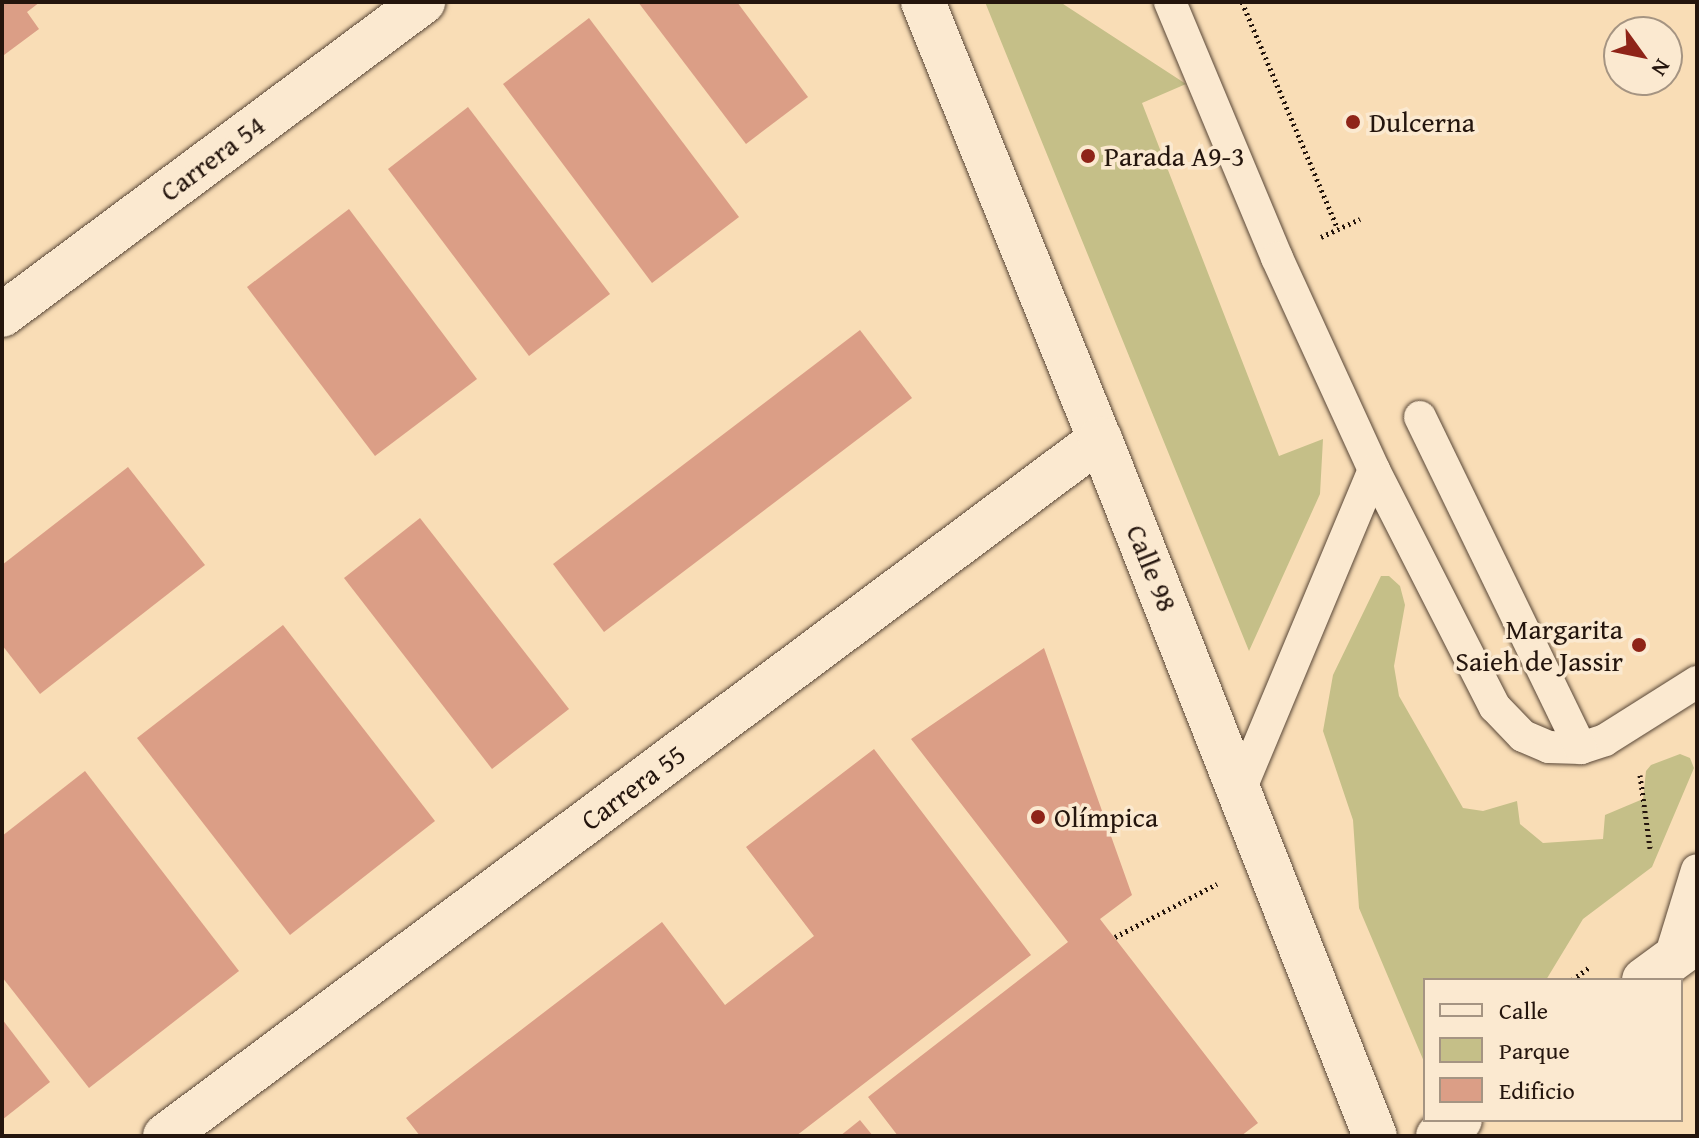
<!DOCTYPE html>
<html>
<head>
<meta charset="utf-8">
<style>
  body { margin:0 }
  #map { position:relative; width:1699px; height:1138px; overflow:hidden; background:#f9ddb6; font-family:"Gentium Book Plus",serif }
  div>[style] { position:absolute }
  .green>* { inset:0; background:#c5bf88 }
  .building>* { inset:0; background:#db9e86 }
  .path>* { height:5px; margin-top:-2.5px; transform-origin:0; background:repeating-linear-gradient(90deg,#24150d 0 2px,transparent 0 6px) }
  .roads { filter:drop-shadow(0 0 2px #594737) drop-shadow(0 0 2px #594737) }
  .service>* { height:32px; margin:-16px; padding:0 16px; transform-origin:16px; border-radius:16px; background:#fbe9d0 }
  .minor>* { height:44px; margin:-22px; padding:0 22px; transform-origin:22px; border-radius:22px; background:#fbe9d0 }
  .tertiary>* { height:44px; margin:-22px; padding:0 22px; transform-origin:22px; border-radius:22px; background:#fbe9d0 }
  .dots>* { width:22px; height:22px; translate:-50% -50%; box-sizing:border-box; border:4px solid #fbe9d0; border-radius:50% }
  span { translate:-50% -50%; white-space:nowrap; text-align:center; line-height:1.15; -webkit-text-stroke:7px #fbe9d0; paint-order:stroke }
  .poi-label { font-size:28px; color:#24150d }
  .left { translate:0 -50%; text-align:left }
  .right { translate:-100% -50%; text-align:right }
  .street-label { font-size:28px; color:#24150d }
  .frame { position:absolute; inset:0; border:4px solid #24150d; pointer-events:none }
  .legend { position:absolute; left:1423px; top:978px; width:260px; height:144px; box-sizing:border-box; background:#fbe9d0; border:2px solid #a59482; margin:0; padding:10px 14px; list-style:none; font-size:24px; color:#24150d }
  .legend li { display:flex; align-items:center; gap:16px; height:40px }
  .legend b { width:40px; border:2px solid #a59482 }
  .north { position:absolute; left:1603px; top:16px; width:80px; height:80px; box-sizing:border-box; background:#fbe9d0; border:2px solid #a59482; border-radius:50%; rotate:123deg; font-size:22px; font-weight:700; line-height:32px; text-align:center; color:#24150d }
  .north::after { content:''; display:block; margin:auto; width:28px; height:36px; background:#8f2418; clip-path:polygon(50% 0,100% 100%,50% 72%,0 100%) }
</style>
</head>
<body>
<div id="map">
  <div class="green">
    <i style="clip-path:polygon(985px 2px,1060px 2px,1186px 84px,1142px 103px,1279px 456px,1323px 439px,1320px 494px,1249px 651px)"></i>
    <i style="clip-path:polygon(1381px 576px,1389px 576px,1400px 586px,1405px 605px,1394px 666px,1399px 696px,1463px 808px,1483px 811px,1517px 801px,1520px 824px,1543px 843px,1603px 839px,1605px 815px,1643px 799px,1646px 771px,1651px 765px,1680px 754px,1690px 758px,1694px 768px,1652px 867px,1583px 919px,1546px 980px,1425px 980px,1425px 1064px,1359px 908px,1353px 820px,1323px 731px,1333px 675px)"></i>
  </div>
  <div class="building">
    <i style="clip-path:polygon(2px 2px,40px 2px,27px 12px,39px 29px,4px 55px)"></i>
    <i style="clip-path:polygon(638px 2px,737px 2px,808px 97px,746px 144px)"></i>
    <i style="clip-path:polygon(589px 18px,739px 217px,652px 283px,503px 84px)"></i>
    <i style="clip-path:polygon(468px 107px,610px 294px,529px 356px,388px 169px)"></i>
    <i style="clip-path:polygon(349px 209px,477px 379px,375px 456px,247px 287px)"></i>
    <i style="clip-path:polygon(860px 330px,912px 398px,604px 632px,553px 564px)"></i>
    <i style="clip-path:polygon(128px 467px,205px 565px,40px 694px,2px 645px,2px 565px)"></i>
    <i style="clip-path:polygon(420px 518px,569px 709px,492px 769px,344px 578px)"></i>
    <i style="clip-path:polygon(283px 625px,435px 821px,290px 935px,137px 738px)"></i>
    <i style="clip-path:polygon(1044px 648px,1132px 895px,1100px 919px,1258px 1123px,1241px 1136px,898px 1136px,868px 1097px,1068px 942px,911px 739px)"></i>
    <i style="clip-path:polygon(874px 749px,1031px 955px,796px 1136px,420px 1136px,406px 1118px,662px 922px,725px 1005px,814px 936px,746px 847px)"></i>
    <i style="clip-path:polygon(85px 771px,239px 971px,89px 1088px,2px 977px,2px 836px)"></i>
    <i style="clip-path:polygon(2px 1019px,50px 1082px,2px 1120px)"></i>
    <i style="clip-path:polygon(860px 1120px,873px 1136px,840px 1136px)"></i>
  </div>
  <div class="path">
    <i style="left:1242px;top:2px;width:246px;rotate:67.1deg"></i>
    <i style="left:1321px;top:237px;width:43px;rotate:-24.8deg"></i>
    <i style="left:1640px;top:775px;width:74px;rotate:82.2deg"></i>
    <i style="left:1115px;top:937px;width:115px;rotate:-27.5deg"></i>
    <i style="left:1572px;top:980px;width:22px;rotate:-36deg"></i>
  </div>
  <div class="roads">
    <div class="service">
      <i style="left:1170px;top:2px;width:277px;rotate:67.3deg"></i>
      <i style="left:1277px;top:258px;width:233px;rotate:65.4deg"></i>
      <i style="left:1374px;top:470px;width:266px;rotate:63deg"></i>
      <i style="left:1495px;top:707px;width:40px;rotate:46deg"></i>
      <i style="left:1523px;top:736px;width:28px;rotate:23deg"></i>
      <i style="left:1549px;top:747px;width:32px;rotate:2deg"></i>
      <i style="left:1581px;top:748px;width:25px;rotate:-18deg"></i>
      <i style="left:1605px;top:740px;width:109px;rotate:-32.2deg"></i>
      <i style="left:1420px;top:417px;width:368px;rotate:64.1deg"></i>
      <i style="left:1240px;top:790px;width:347px;rotate:-67.3deg"></i>
      <i style="left:1669px;top:961px;width:95px;rotate:-72.9deg"></i>
    </div>
    <div class="minor">
      <i style="left:2px;top:315px;width:525px;rotate:-36.63deg"></i>
      <i style="left:1644px;top:980px;width:66px;rotate:-36.3deg"></i>
      <i style="left:165px;top:1136px;width:1166px;rotate:-36.7deg"></i>
      <i style="left:1438px;top:1136px;width:27px;rotate:-36deg"></i>
    </div>
    <div class="tertiary">
      <i style="left:923px;top:2px;width:471px;rotate:68deg"></i>
      <i style="left:1100px;top:439px;width:749px;rotate:68.47deg"></i>
    </div>
  </div>
  <div class="dots">
    <i style="left:1353px;top:122px;background:#8f2418"></i>
    <i style="left:1088px;top:156px;background:#8f2418"></i>
    <i style="left:1639px;top:645px;background:#8f2418"></i>
    <i style="left:1038px;top:817px;background:#8f2418"></i>
  </div>
  <div class="poi-label">
    <span class="left" style="left:1369px;top:122px">Dulcerna</span>
    <span class="left" style="left:1104px;top:156px">Parada A9-3</span>
    <span class="right" style="left:1623px;top:645px">Margarita<br>Saieh de Jassir</span>
    <span class="left" style="left:1054px;top:817px">Olímpica</span>
  </div>
  <div class="street-label">
    <span style="left:212px;top:158px;rotate:-37deg">Carrera 54</span>
    <span style="left:1152px;top:568px;rotate:68deg">Calle 98</span>
    <span style="left:633px;top:787px;rotate:-37deg">Carrera 55</span>
  </div>
  <div class="frame"></div>
  <ul class="legend">
  <li><b style="height:10px;background:#fbe9d0"></b>Calle</li>
  <li><b style="height:22px;background:#c5bf88"></b>Parque</li>
  <li><b style="height:22px;background:#db9e86"></b>Edificio</li>
  </ul>
  <div class="north">N</div>
</div>
</body>
</html>
